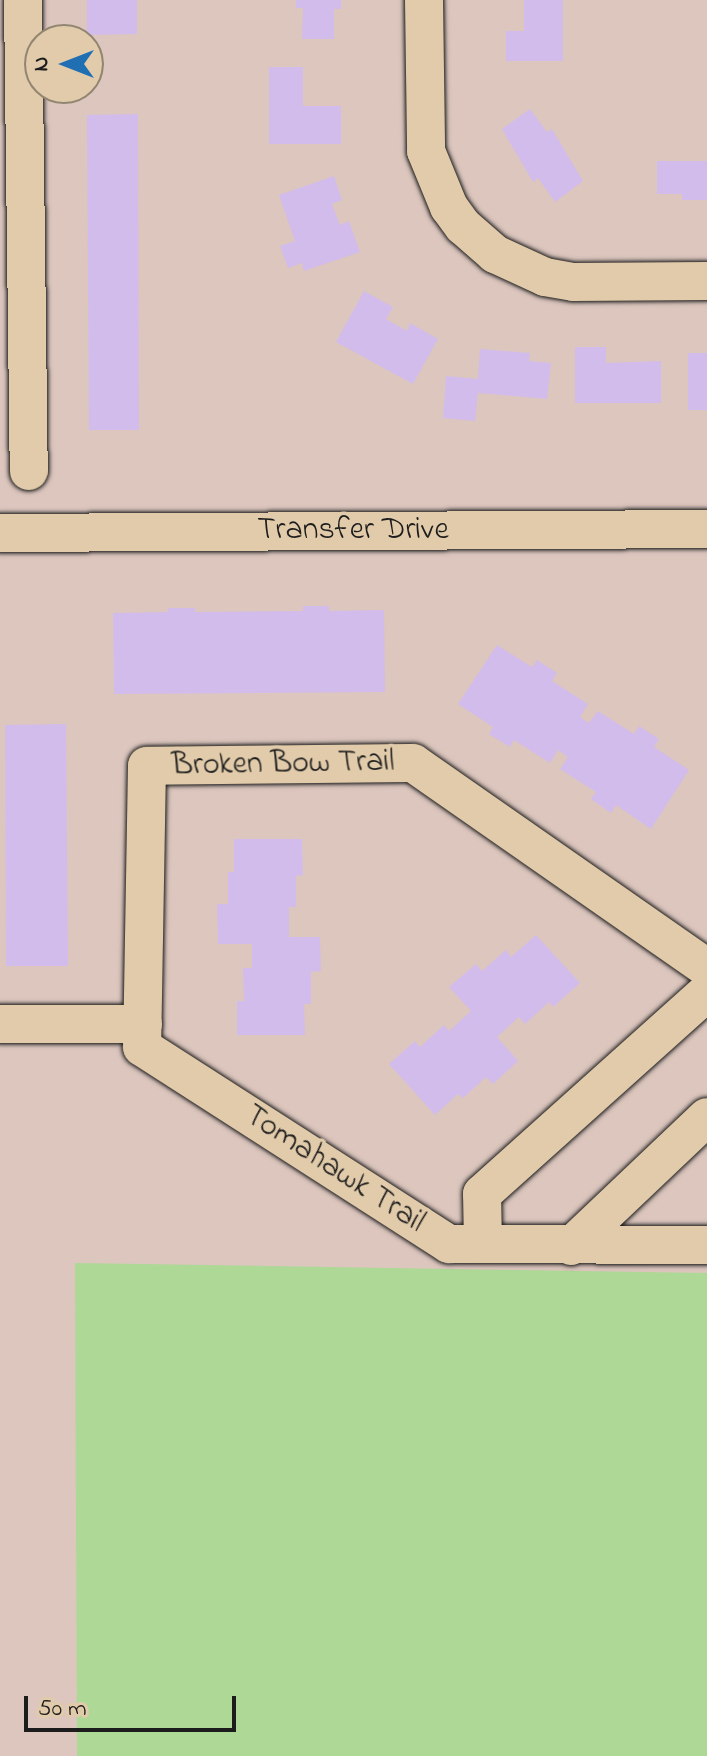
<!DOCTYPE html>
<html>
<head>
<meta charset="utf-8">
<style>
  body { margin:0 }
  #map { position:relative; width:707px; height:1756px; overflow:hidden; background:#dcc6be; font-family:"Indie Flower",sans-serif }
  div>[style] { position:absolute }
  .green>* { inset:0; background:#aed896 }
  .building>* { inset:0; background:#d2bcec }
  .roads { filter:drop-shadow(0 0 2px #1c1c1c) drop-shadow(0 0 2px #1c1c1c) }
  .minor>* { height:38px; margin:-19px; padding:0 19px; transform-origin:19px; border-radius:19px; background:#e1cbaa }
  span { translate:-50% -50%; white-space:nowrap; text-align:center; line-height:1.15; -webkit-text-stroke:7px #e1cbaa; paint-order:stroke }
  .street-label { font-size:32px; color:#1c1c1c }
  .north { position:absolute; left:24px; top:24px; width:80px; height:80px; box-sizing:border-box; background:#e1cbaa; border:2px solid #928571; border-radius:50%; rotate:270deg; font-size:22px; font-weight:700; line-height:32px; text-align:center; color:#1c1c1c }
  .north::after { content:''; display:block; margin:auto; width:28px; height:36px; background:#1f6fb2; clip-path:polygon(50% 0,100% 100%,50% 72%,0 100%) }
  .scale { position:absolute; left:24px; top:1696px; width:212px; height:36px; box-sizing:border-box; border:4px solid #1c1c1c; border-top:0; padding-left:10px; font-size:24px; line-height:28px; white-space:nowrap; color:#1c1c1c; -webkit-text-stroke:6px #e1cbaa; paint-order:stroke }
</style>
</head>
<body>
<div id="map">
  <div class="green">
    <i style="clip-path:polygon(75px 1263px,707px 1273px,707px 1756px,77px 1756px)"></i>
  </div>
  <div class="building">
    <i style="clip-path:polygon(87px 0,137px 0,137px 34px,87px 35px)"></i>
    <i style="clip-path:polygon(296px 0,341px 0,341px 9px,334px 9px,334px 39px,302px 39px,303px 8px,296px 8px)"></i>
    <i style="clip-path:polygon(524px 0,563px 0,563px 61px,506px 61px,506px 31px,524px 31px)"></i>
    <i style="clip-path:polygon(269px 67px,303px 67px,303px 106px,341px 106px,341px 144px,269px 144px)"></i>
    <i style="clip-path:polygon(530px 109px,547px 132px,552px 129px,583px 181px,555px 202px,538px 178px,533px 182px,502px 129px)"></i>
    <i style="clip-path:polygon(138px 114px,139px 430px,89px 430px,87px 115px)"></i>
    <i style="clip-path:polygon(657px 161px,707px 161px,707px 200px,682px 200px,682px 194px,657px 194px)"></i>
    <i style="clip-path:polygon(334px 176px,342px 200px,332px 204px,340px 225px,349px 221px,360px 252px,304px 271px,302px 263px,288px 268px,280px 246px,295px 241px,279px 195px)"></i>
    <i style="clip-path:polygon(364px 291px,393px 307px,386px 319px,407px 331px,410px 323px,438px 339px,413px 384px,336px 342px)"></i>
    <i style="clip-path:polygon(575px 347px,606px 347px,606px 363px,661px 361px,661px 403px,575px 403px)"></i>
    <i style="clip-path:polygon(480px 349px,530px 353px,529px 361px,551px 363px,547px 399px,478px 393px,475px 421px,443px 418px,446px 376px,478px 379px)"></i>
    <i style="clip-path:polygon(688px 353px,707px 353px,707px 410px,688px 410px)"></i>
    <i style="clip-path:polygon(303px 606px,329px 606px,329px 611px,384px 610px,385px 692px,114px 694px,113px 613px,168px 612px,168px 608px,195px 608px,195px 612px,303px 611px)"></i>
    <i style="clip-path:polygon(497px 645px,532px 667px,537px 660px,557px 673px,552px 681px,588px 704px,580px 717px,589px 723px,598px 711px,634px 734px,639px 726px,659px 739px,654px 747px,689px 770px,651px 829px,616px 805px,611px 813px,591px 799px,596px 792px,560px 769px,568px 757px,558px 750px,550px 763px,514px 740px,510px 747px,489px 734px,493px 727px,458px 704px)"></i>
    <i style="clip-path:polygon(66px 724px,68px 966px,6px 966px,5px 725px)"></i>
    <i style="clip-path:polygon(234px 839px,302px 839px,303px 875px,296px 876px,296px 907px,289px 907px,289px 937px,320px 937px,321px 971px,311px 972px,311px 1004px,304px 1004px,305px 1035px,237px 1035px,237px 1001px,244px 1001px,243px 968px,252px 968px,252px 944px,218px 944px,217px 904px,228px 904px,228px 872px,234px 872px)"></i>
    <i style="clip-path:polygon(536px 935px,580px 983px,553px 1007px,549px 1002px,525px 1024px,519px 1017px,497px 1037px,518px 1061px,493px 1084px,486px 1077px,463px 1098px,458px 1094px,435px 1115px,389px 1064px,415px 1041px,420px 1047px,444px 1025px,449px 1031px,471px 1011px,449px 987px,476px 964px,482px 971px,506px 950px,511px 957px)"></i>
  </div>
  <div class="roads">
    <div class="minor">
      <i style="left:23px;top:0;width:471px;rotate:89.3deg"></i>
      <i style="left:424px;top:0;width:151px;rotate:89.2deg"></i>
      <i style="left:426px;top:151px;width:61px;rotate:67.7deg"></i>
      <i style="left:449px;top:207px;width:24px;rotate:54deg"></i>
      <i style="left:463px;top:226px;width:43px;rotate:41.2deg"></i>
      <i style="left:495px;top:254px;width:55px;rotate:24.7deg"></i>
      <i style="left:545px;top:277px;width:28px;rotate:10deg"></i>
      <i style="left:573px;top:282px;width:134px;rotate:-0.4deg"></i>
      <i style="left:0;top:533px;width:707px;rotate:-0.32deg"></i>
      <i style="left:707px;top:968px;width:358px;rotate:-145.1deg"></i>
      <i style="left:413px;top:763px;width:266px;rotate:179.4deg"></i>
      <i style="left:147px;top:766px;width:281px;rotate:91deg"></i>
      <i style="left:142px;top:1047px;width:365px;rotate:32.7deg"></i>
      <i style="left:449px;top:1244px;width:258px;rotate:0.2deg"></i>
      <i style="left:0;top:1024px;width:143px"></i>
      <i style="left:483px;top:1244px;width:50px;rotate:-91.1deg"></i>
      <i style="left:482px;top:1194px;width:302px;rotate:-41.9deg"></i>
      <i style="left:571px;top:1246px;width:187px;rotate:-43.5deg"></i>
    </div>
  </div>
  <div class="street-label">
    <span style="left:353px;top:531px">Transfer Drive</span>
    <span style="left:283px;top:765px;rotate:-1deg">Broken Bow Trail</span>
    <span style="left:334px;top:1170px;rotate:33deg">Tomahawk Trail</span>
  </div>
  <div class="north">N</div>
  <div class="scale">50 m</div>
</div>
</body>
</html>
